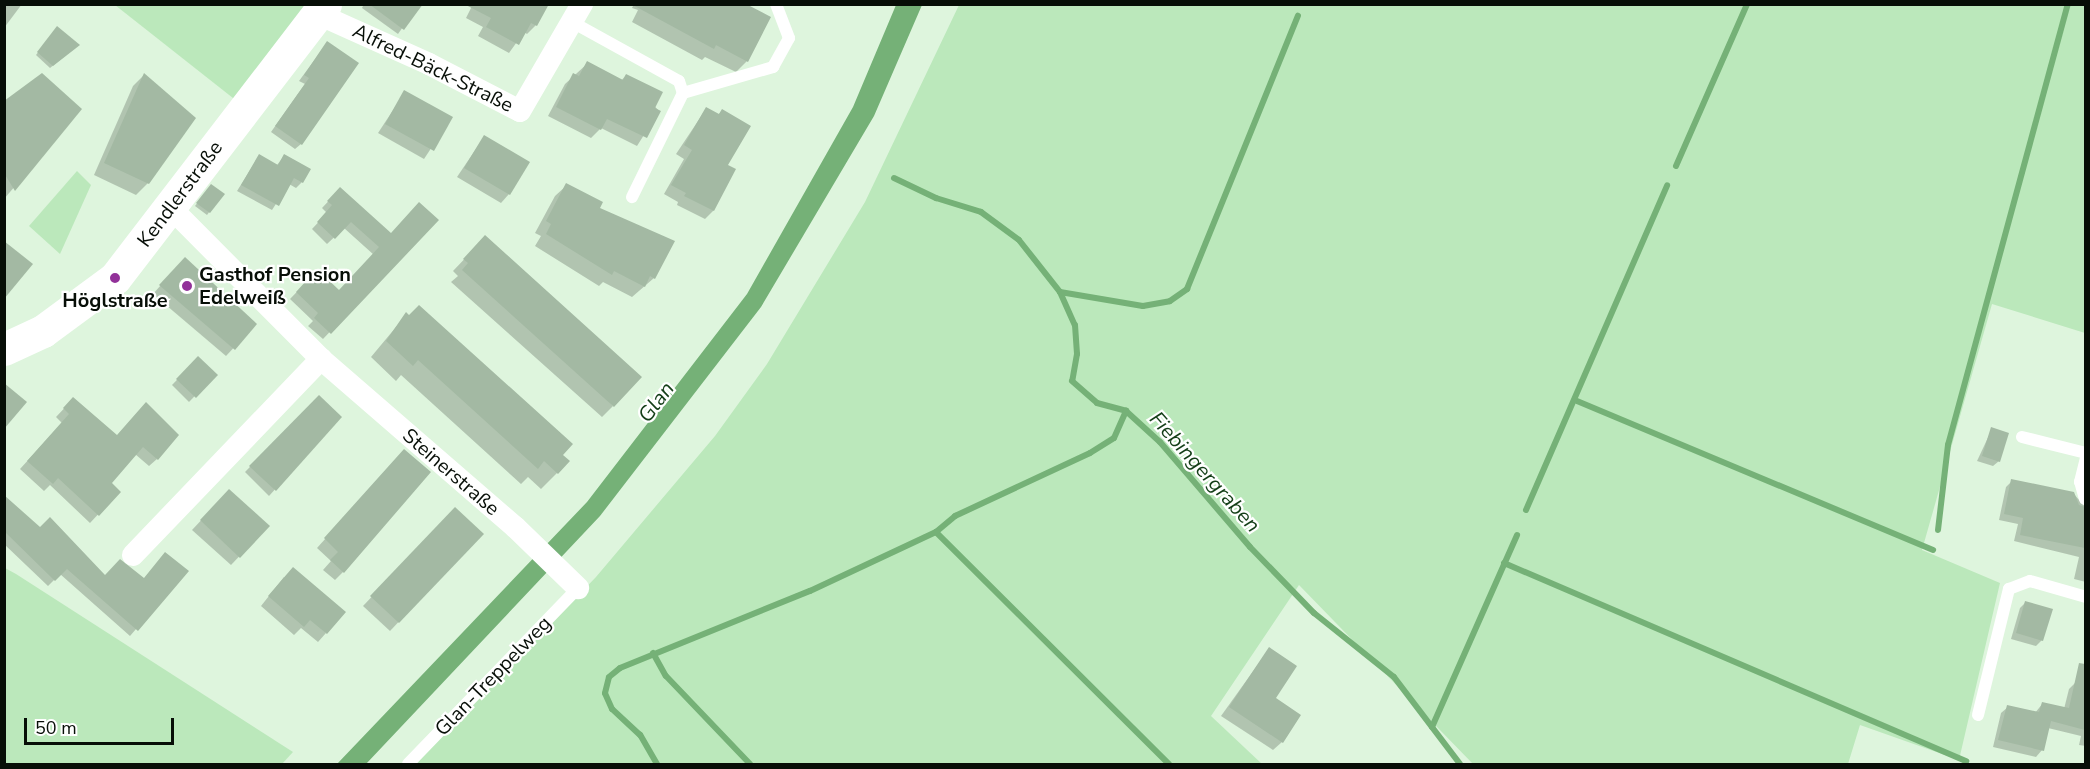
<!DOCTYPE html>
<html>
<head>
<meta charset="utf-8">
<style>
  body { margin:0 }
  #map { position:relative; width:2090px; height:769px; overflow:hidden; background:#def5dd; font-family:"Nunito Sans",sans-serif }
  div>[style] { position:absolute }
  .green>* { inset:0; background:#bbe8bb }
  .water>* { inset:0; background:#75b177 }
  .shadow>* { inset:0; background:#0003 }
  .stream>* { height:6px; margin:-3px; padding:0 3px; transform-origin:3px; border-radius:3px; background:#75b177 }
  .building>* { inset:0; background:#a3b9a3 }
  .lane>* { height:12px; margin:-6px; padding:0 6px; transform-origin:6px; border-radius:6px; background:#fff }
  .street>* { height:22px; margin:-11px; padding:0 11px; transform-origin:11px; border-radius:11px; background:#fff }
  .secondary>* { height:33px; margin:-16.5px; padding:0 16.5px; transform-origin:16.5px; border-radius:16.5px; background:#fff }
  .dots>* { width:16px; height:16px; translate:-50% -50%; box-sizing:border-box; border:3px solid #fff; border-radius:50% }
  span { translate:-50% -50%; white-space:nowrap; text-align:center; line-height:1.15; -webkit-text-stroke:4.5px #fff; paint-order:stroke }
  .street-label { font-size:20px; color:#070e07 }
  .poi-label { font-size:20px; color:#070e07; font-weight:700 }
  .left { translate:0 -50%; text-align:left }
  .water-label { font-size:21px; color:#133e17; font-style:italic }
  .frame { position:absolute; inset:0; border:6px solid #070e07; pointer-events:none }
  .scale { position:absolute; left:24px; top:718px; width:150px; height:27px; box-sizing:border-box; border:3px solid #070e07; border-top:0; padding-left:8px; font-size:18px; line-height:21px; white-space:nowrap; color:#070e07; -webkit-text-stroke:4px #fff; paint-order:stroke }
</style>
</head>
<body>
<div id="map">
  <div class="green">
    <i style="clip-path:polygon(115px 5px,310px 5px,238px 102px)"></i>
    <i style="clip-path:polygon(959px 5px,2085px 5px,2085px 333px,1992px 304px,1922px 550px,2000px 583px,1959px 760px,1860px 725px,1848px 764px,1473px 764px,1299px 585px,1211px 716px,1262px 764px,415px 764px,596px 577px,715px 436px,767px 364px,865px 202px)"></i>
    <i style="clip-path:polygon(77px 171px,91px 185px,60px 254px,29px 226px)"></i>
    <i style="clip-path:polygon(5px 568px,16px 574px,293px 752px,282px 764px,5px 764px)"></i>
  </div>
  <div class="water">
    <i style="clip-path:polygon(896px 5px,922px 5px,874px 116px,761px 307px,600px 516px,366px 764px,337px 764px,587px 502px,747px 294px,853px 107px)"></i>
  </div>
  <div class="shadow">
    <i style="clip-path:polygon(4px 4px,22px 4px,4px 28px)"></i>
    <i style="clip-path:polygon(364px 4px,419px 4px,398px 34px,362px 8px)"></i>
    <i style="clip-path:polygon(473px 4px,547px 4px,536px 25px,527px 34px,524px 32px,509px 53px,478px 36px,483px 27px,466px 18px)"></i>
    <i style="clip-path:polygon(634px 4px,739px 4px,747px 61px,736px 72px,705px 57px,702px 60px,632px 22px,638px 10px,632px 8px)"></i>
    <i style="clip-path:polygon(55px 30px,76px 47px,50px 68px,36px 55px)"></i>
    <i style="clip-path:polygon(327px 43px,301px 144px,295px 149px,271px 132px,305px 84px,299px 81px)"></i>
    <i style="clip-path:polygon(588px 63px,621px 81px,626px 75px,659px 111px,637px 146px,601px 128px,591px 138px,548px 116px,565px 84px)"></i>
    <i style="clip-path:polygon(144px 75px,148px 183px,136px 195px,94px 175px,133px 86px)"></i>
    <i style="clip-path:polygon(405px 92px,451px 118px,424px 159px,378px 133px)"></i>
    <i style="clip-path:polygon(4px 103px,80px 110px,4px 199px)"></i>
    <i style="clip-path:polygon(706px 109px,718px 115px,722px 111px,726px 166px,713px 211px,705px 219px,677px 205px,678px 202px,664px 194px,684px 159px,676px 154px)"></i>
    <i style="clip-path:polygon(484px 137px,509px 194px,501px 203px,457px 177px)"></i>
    <i style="clip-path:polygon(285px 155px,302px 182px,296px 188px,289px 184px,272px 210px,237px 191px,259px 156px,277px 165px)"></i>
    <i style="clip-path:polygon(567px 185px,598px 208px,654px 278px,632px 297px,603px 282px,599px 286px,535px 246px,541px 236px,535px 233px,555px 196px)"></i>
    <i style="clip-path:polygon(209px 188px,223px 194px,207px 215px,195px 206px)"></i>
    <i style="clip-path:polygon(340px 189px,391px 235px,437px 220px,323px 339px,308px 326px,313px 321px,290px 299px,317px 271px,339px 292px,374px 255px,344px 228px,327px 244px,312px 229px,327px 213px,322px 208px)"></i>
    <i style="clip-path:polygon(474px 249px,613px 406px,602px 417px,451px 282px,458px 276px,453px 271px)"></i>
    <i style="clip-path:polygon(177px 267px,255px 325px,226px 356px,153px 294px)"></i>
    <i style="clip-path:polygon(406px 315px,561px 455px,557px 473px,541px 489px,528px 477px,521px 484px,401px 375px,396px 381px,371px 357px)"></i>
    <i style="clip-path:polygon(198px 358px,215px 375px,189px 402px,172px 385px)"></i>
    <i style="clip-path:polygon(319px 397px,340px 417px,269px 496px,245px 472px)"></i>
    <i style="clip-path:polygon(73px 399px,117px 436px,138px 412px,157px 459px,149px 466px,135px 454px,110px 483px,119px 492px,90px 523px,50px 485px,44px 491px,20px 469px,62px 423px,56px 417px)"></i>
    <i style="clip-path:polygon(1992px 429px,1999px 461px,1993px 466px,1977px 461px)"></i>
    <i style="clip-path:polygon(396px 460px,343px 572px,335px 580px,323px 570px,331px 561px,317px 548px)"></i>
    <i style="clip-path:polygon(2012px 481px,2073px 493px,2086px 508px,2086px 582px,2074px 579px,2079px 557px,2014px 541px,2018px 524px,1999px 520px,2006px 487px)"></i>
    <i style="clip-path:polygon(4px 498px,40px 530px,105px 577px,143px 579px,186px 571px,130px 636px,60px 574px,48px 586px,4px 544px)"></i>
    <i style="clip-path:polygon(221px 499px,268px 526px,231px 565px,192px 530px)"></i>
    <i style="clip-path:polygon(455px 509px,482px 534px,390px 631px,363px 606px)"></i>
    <i style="clip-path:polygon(284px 577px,326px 633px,318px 642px,301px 628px,294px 635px,261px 606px)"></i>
    <i style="clip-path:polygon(2025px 603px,2042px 640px,2036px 646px,2011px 639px,2020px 608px)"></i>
    <i style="clip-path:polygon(1269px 649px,1282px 742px,1273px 750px,1221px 716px)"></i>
    <i style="clip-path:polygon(2075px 683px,2086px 685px,2086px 746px,2079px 745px,2081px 736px,2048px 728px,2042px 750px,2036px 757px,1993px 747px,2001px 713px,2008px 707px,2035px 713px,2043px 703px,2064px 709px,2069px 689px)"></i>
  </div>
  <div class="stream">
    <i style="left:1676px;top:166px;width:177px;rotate:-66.3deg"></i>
    <i style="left:894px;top:178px;width:47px;rotate:25.5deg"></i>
    <i style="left:936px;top:198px;width:47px;rotate:17.3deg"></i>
    <i style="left:981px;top:212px;width:47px;rotate:36.4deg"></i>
    <i style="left:1019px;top:240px;width:66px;rotate:51.7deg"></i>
    <i style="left:1060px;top:292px;width:36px;rotate:66deg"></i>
    <i style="left:1075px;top:325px;width:29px;rotate:86deg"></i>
    <i style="left:1077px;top:354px;width:27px;rotate:100deg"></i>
    <i style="left:1072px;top:381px;width:33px;rotate:41deg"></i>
    <i style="left:1097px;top:403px;width:30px;rotate:15deg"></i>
    <i style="left:1126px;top:411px;width:46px;rotate:42.4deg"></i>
    <i style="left:1160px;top:442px;width:138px;rotate:49.4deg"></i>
    <i style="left:1250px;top:547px;width:92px;rotate:45.9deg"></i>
    <i style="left:1314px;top:613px;width:102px;rotate:38.7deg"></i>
    <i style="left:1394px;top:677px;width:109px;rotate:52.8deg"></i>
    <i style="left:1060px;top:292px;width:84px;rotate:9.6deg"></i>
    <i style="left:1143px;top:306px;width:27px;rotate:-10deg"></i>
    <i style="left:1170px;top:301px;width:21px;rotate:-35deg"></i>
    <i style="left:1187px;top:289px;width:295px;rotate:-67.9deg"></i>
    <i style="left:1577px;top:401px;width:386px;rotate:22.7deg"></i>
    <i style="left:1526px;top:510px;width:354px;rotate:-66.5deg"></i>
    <i style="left:1938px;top:530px;width:86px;rotate:-83.3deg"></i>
    <i style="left:1948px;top:445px;width:457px;rotate:-74.8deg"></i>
    <i style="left:936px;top:532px;width:329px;rotate:44.9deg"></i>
    <i style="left:1504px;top:563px;width:503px;rotate:23.2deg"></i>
    <i style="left:653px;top:653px;width:26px;rotate:61deg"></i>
    <i style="left:666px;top:676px;width:122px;rotate:46.3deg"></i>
    <i style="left:1432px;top:727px;width:210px;rotate:-66.1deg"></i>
    <i style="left:657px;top:764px;width:34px;rotate:-120deg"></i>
    <i style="left:640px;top:735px;width:38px;rotate:-137deg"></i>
    <i style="left:612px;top:709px;width:17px;rotate:-114deg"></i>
    <i style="left:605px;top:693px;width:16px;rotate:-76deg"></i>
    <i style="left:609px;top:677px;width:14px;rotate:-39deg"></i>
    <i style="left:620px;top:668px;width:205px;rotate:-22.1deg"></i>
    <i style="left:810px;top:591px;width:139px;rotate:-25.1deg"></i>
    <i style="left:936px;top:532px;width:25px;rotate:-40deg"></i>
    <i style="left:955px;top:516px;width:149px;rotate:-25deg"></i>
    <i style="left:1090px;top:453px;width:28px;rotate:-32deg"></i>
    <i style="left:1114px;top:438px;width:30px;rotate:-66deg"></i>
  </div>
  <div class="building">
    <i style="clip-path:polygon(369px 4px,423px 4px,404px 30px)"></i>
    <i style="clip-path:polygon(464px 4px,549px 4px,537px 26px,531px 23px,519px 45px,486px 27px,491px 18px)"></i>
    <i style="clip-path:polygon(631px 4px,746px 4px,771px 17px,748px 62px,716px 45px,714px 49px)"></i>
    <i style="clip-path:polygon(57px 26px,80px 45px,53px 66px,37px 52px)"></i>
    <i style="clip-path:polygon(327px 41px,359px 63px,302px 145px,275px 126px,309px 78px,304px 75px)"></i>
    <i style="clip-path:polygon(587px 61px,623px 80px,626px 74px,663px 92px,655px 108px,661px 111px,647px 138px,607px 119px,601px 130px,556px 107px,573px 73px,579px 76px)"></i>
    <i style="clip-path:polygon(42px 73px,82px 109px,15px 191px,4px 173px,4px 101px)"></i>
    <i style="clip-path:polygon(144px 73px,196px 118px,149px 184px,104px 163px)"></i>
    <i style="clip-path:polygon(404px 90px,453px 117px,434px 151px,385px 124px)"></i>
    <i style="clip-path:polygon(706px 107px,719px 114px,722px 109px,751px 126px,728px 165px,736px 169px,714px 211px,684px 196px,686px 193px,671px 185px,692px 150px,684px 145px)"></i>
    <i style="clip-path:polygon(484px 135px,530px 162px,510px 195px,464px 168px)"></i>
    <i style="clip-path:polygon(259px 154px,278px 165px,284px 154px,311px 169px,303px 183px,294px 178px,279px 206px,241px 185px)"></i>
    <i style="clip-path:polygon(566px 183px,603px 202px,600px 208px,675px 241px,655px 279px,650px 276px,645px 287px,614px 271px,612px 275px,546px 234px,551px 224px,546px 221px)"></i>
    <i style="clip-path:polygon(211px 184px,225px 194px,210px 213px,196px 203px)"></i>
    <i style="clip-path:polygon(340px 187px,391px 233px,419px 202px,439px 220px,331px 334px,314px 318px,318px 313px,296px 292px,317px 269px,339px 290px,379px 247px,351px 222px,335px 239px,317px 222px,332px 205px,327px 201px)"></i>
    <i style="clip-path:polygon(485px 235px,642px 377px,614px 407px,462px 270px,468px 263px,463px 259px)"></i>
    <i style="clip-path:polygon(4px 241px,33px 264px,4px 299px)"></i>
    <i style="clip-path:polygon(185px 257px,257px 324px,235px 350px,159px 285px)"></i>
    <i style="clip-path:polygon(419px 305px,573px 444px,563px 455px,570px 461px,558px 474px,544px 461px,538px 469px,418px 360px,413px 366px,386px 341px,406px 312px,409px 315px)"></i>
    <i style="clip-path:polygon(198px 356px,218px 375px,196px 398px,176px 379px)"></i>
    <i style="clip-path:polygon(4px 383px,27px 402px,4px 429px)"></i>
    <i style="clip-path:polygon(319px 395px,342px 417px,276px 491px,249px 466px)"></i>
    <i style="clip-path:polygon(73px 397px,117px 435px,146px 402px,179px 435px,158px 460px,143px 447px,112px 483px,121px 492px,99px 516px,58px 478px,53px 484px,27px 461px,69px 414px,63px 408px)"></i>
    <i style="clip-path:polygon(1991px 427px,2009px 433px,2000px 462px,1982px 456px)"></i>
    <i style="clip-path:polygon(404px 449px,431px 472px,344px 573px,330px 560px,338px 552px,324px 538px)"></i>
    <i style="clip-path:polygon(2011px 479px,2074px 492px,2079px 505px,2085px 507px,2085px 548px,2020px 535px,2023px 518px,2004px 514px)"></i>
    <i style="clip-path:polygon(229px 489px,270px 526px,240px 558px,200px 520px)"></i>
    <i style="clip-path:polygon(4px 495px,40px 527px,50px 517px,105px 575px,120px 559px,144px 578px,165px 552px,189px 571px,138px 631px,67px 569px,55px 581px,4px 531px)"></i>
    <i style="clip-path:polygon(455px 507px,484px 534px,399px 623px,370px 596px)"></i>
    <i style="clip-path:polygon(293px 567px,346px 612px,327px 634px,310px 620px,304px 627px,268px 596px)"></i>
    <i style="clip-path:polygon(2025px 601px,2053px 609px,2043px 641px,2016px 633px)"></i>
    <i style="clip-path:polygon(1269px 647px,1297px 666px,1276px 698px,1301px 715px,1283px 743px,1229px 707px)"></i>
    <i style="clip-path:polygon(2079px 663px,2085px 664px,2085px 730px,2051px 721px,2044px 751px,1998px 740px,2007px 705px,2039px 712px,2042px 702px,2069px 708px)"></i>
  </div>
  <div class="lane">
    <i style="left:572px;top:22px;width:122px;rotate:28.9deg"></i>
    <i style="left:679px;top:81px;width:13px;rotate:72deg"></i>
    <i style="left:683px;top:93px;width:116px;rotate:116.1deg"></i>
    <i style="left:683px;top:93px;width:94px;rotate:-16.1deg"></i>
    <i style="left:773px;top:67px;width:33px;rotate:-61deg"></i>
    <i style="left:789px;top:38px;width:36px;rotate:-111deg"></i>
    <i style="left:2022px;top:437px;width:66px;rotate:14deg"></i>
    <i style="left:2085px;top:499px;width:18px;rotate:-106deg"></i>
    <i style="left:2080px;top:482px;width:25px;rotate:-76deg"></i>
    <i style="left:1978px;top:715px;width:130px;rotate:-76.2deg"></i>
    <i style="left:2009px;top:589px;width:22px;rotate:-21deg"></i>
    <i style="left:2030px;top:581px;width:58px;rotate:15.9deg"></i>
    <i style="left:408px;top:764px;width:245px;rotate:-46deg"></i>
  </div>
  <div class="street">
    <i style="left:318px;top:14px;width:122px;rotate:24.2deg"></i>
    <i style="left:429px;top:64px;width:102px;rotate:27.3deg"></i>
    <i style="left:520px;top:111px;width:124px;rotate:-59.9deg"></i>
    <i style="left:170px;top:207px;width:214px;rotate:45.2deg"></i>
    <i style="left:321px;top:359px;width:257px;rotate:40.9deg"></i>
    <i style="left:515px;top:527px;width:88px;rotate:44.1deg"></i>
    <i style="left:133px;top:555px;width:272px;rotate:-46.2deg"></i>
  </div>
  <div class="secondary">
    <i style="left:4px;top:349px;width:43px;rotate:-24.8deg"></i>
    <i style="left:43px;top:331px;width:89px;rotate:-36.4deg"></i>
    <i style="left:115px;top:278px;width:345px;rotate:-52.5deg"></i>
  </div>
  <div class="dots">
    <i style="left:115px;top:278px;background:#923199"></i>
    <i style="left:187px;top:286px;background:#923199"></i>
  </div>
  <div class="street-label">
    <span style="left:433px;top:68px;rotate:26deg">Alfred-Bäck-Straße</span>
    <span style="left:180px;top:194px;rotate:-53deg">Kendlerstraße</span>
    <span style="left:451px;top:472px;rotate:41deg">Steinerstraße</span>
    <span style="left:493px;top:676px;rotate:-46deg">Glan-Treppelweg</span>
  </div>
  <div class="poi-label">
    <span class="left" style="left:199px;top:286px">Gasthof Pension<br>Edelweiß</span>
    <span style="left:115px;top:300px">Höglstraße</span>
  </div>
  <div class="water-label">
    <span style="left:656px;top:402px;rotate:-53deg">Glan</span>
    <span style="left:1205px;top:472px;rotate:48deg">Fiebingergraben</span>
  </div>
  <div class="frame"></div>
  <div class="scale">50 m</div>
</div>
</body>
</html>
